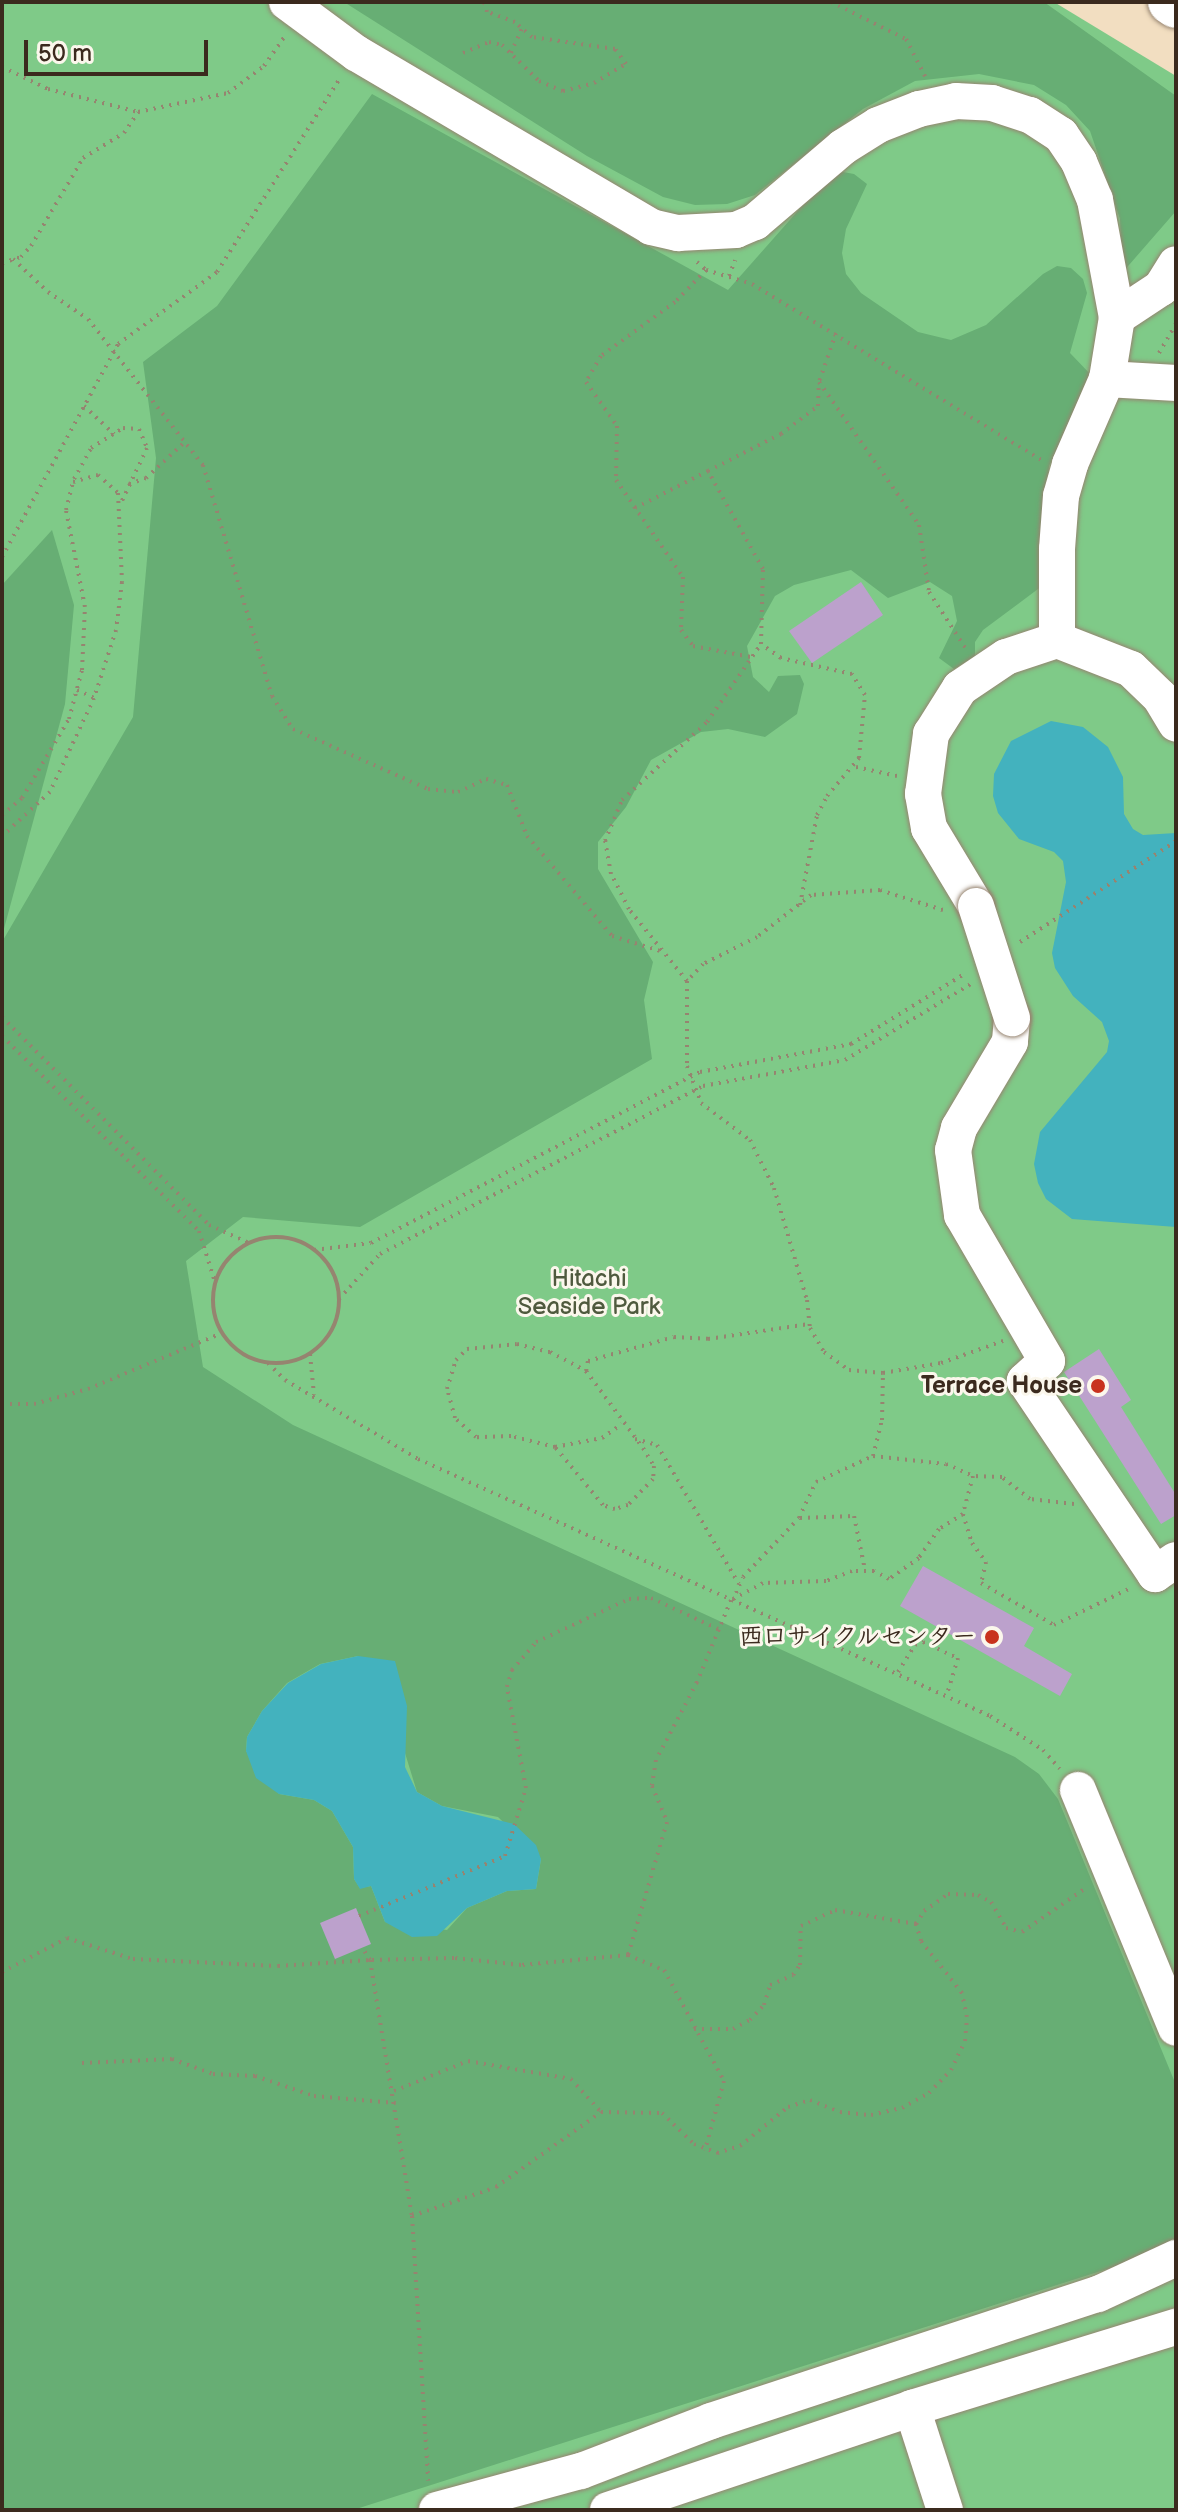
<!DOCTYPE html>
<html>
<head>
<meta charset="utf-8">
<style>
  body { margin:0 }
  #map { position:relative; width:1178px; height:2512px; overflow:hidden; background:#f2dec1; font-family:"Balsamiq Sans","Klee One",sans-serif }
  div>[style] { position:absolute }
  .green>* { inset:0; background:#7fca88 }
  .forest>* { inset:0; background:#67ae74 }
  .water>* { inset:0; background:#43b2be }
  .building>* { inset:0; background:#bca1cc }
  .path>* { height:4px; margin-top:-2px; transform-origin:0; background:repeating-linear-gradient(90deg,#968470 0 2px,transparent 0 8px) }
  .path>.ring { margin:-2px; padding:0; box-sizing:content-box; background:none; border:4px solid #968470; border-radius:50% }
  .roads { filter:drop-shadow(0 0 2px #968470) drop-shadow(0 0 2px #968470) }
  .minor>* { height:36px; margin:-18px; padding:0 18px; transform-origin:18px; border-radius:18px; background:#fff }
  .highway>* { height:44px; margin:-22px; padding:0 22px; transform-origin:22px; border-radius:22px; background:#fff }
  .bridges { filter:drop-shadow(0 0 2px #968470) drop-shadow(0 0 2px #968470) }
  .minor-bridge>* { height:36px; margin:-18px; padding:0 18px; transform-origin:18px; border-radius:18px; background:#fff }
  .dots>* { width:22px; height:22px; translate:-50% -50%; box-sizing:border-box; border:4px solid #fbf7ec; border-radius:50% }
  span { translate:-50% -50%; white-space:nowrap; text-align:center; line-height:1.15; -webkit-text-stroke:6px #fbf7ec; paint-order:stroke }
  .park-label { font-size:24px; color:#4f5a3e }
  .poi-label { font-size:24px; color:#3b2a1e; font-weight:700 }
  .right { translate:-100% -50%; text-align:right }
  .frame { position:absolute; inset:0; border:4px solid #3b2a1e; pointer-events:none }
  .scale { position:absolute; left:24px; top:40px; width:184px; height:36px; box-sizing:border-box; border:4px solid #3b2a1e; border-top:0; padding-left:10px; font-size:24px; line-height:28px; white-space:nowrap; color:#3b2a1e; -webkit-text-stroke:6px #fbf7ec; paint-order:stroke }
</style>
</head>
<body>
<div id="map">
  <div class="green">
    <i style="clip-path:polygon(2px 2px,1054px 2px,1176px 76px,1176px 2510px,2px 2510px)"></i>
  </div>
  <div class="forest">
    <i style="clip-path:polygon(344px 2px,1044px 2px,1176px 96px,1176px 211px,1122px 273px,1120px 219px,1090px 131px,1066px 105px,1034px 85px,979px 74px,915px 81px,863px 109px,755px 195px,727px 204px,695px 205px,663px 197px,587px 156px)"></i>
    <i style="clip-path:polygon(evenodd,372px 94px,728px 290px,826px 179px,843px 172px,854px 174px,867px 184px,846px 229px,842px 253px,846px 274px,861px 293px,918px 332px,951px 340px,986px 325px,1043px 274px,1057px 266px,1071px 268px,1083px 279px,1087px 293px,1070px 353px,1093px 377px,1049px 466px,1042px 586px,983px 630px,975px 642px,975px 656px,954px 669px,939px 658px,957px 621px,952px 596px,930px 582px,888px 598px,851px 570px,794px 585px,775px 596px,747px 646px,753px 677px,769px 692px,778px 676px,800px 675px,804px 684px,797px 714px,765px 737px,728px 729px,701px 732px,651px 760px,626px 807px,598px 842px,598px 869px,653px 962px,644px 1000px,652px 1059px,360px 1227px,243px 1217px,186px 1261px,203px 1367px,293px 1425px,1015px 1757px,1039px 1774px,1058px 1799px,1176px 2085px,1176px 2247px,353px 2510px,2px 2510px,2px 942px,133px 717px,156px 458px,143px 362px,217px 306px,372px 94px,358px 1656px,405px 1753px,417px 1792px,442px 1806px,498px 1817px,541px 1859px,536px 1889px,507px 1891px,467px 1908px,447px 1930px,385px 1922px,371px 1886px,360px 1888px,354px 1879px,353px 1847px,332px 1811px,314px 1800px,279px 1794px,246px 1751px,247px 1737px,262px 1711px,287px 1683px,320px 1664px,358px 1656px)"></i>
    <i style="clip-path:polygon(52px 530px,74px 605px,65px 704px,2px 936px,2px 585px)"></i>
  </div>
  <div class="water">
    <i style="clip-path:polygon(1051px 721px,1083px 727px,1108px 747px,1123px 777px,1124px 814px,1133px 829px,1143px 835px,1176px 833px,1176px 1227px,1072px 1219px,1046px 1199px,1038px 1183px,1034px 1164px,1040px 1132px,1107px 1052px,1109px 1041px,1102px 1022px,1073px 996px,1055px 968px,1052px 953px,1066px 882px,1063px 861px,1054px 852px,1019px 839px,998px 813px,993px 796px,994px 774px,1011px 741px)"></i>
    <i style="clip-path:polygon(358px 1656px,395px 1661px,407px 1706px,405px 1767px,417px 1792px,442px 1806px,514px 1824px,536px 1845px,541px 1859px,536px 1889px,507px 1891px,467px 1908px,437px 1936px,412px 1937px,385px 1922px,371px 1886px,360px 1889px,354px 1879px,353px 1847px,332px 1811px,314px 1800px,279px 1794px,256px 1778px,246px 1751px,247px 1737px,262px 1711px,288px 1683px,321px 1664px)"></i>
  </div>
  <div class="building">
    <i style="clip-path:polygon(861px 582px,883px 615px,812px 663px,789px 631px)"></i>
    <i style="clip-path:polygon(1099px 1349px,1131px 1400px,1121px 1407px,1176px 1495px,1176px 1515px,1161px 1524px,1064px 1372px)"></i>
    <i style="clip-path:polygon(923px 1566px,1034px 1628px,1024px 1646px,1072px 1674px,1060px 1696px,900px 1606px)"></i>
    <i style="clip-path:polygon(356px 1908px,371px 1944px,335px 1959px,320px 1923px)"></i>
  </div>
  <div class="path">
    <i style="left:831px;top:2px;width:84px;rotate:26.3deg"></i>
    <i style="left:906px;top:39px;width:42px;rotate:62.8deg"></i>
    <i style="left:463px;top:53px;width:28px;rotate:-23deg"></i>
    <i style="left:489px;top:42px;width:13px;rotate:13deg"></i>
    <i style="left:502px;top:45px;width:52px;rotate:44.2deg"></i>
    <i style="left:539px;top:81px;width:26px;rotate:23deg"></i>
    <i style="left:563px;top:91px;width:32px;rotate:-14deg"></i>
    <i style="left:594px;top:83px;width:37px;rotate:-31deg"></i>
    <i style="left:626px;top:64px;width:19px;rotate:-126deg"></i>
    <i style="left:615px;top:49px;width:84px;rotate:-171.8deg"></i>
    <i style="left:532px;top:37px;width:23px;rotate:-139deg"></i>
    <i style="left:515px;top:22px;width:30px;rotate:-160deg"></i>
    <i style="left:487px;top:12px;width:10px;rotate:-107deg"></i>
    <i style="left:511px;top:53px;width:27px;rotate:-66deg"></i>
    <i style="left:2px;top:67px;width:51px;rotate:25.6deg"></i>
    <i style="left:48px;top:89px;width:93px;rotate:14.3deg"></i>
    <i style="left:138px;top:112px;width:92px;rotate:-11.9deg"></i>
    <i style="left:228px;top:93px;width:45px;rotate:-36.9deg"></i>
    <i style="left:264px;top:66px;width:37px;rotate:-55deg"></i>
    <i style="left:13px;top:259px;width:48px;rotate:43.3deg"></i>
    <i style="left:48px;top:292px;width:48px;rotate:34deg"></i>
    <i style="left:88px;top:319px;width:186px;rotate:51.8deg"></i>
    <i style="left:203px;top:465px;width:241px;rotate:73.4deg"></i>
    <i style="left:272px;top:696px;width:39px;rotate:58deg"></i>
    <i style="left:293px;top:729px;width:148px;rotate:24deg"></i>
    <i style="left:428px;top:789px;width:30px;rotate:6deg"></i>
    <i style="left:458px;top:792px;width:31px;rotate:-25deg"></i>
    <i style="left:486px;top:779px;width:22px;rotate:16deg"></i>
    <i style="left:507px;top:785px;width:55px;rotate:68.6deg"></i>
    <i style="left:527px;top:836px;width:131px;rotate:49.6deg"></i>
    <i style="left:612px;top:936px;width:50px;rotate:17.4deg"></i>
    <i style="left:697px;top:262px;width:12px;rotate:42deg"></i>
    <i style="left:706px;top:270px;width:48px;rotate:16.9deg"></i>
    <i style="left:752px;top:284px;width:339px;rotate:31.3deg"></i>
    <i style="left:2px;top:263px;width:20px;rotate:-18deg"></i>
    <i style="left:21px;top:257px;width:15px;rotate:-48deg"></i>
    <i style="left:31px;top:246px;width:102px;rotate:-59.4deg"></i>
    <i style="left:83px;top:158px;width:48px;rotate:-31.4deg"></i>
    <i style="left:124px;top:133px;width:25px;rotate:-56deg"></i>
    <i style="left:706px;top:270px;width:45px;rotate:134.1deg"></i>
    <i style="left:675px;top:302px;width:92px;rotate:143.9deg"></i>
    <i style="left:601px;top:356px;width:30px;rotate:120deg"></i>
    <i style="left:586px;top:382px;width:54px;rotate:54.8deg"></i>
    <i style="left:617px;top:426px;width:54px;rotate:91.1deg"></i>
    <i style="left:616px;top:480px;width:118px;rotate:55.4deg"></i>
    <i style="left:683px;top:577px;width:53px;rotate:92.2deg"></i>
    <i style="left:681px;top:630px;width:20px;rotate:53deg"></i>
    <i style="left:693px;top:646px;width:59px;rotate:10.7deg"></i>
    <i style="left:729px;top:276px;width:17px;rotate:-69deg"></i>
    <i style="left:836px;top:333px;width:52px;rotate:109.1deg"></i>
    <i style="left:819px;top:382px;width:174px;rotate:55deg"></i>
    <i style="left:919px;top:525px;width:68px;rotate:81.5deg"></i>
    <i style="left:929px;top:592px;width:68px;rotate:57deg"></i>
    <i style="left:1159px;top:353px;width:34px;rotate:-60deg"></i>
    <i style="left:84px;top:406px;width:41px;rotate:43deg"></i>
    <i style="left:74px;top:479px;width:35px;rotate:-61deg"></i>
    <i style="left:91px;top:448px;width:38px;rotate:-32deg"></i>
    <i style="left:123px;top:428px;width:16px;rotate:4deg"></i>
    <i style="left:139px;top:429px;width:21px;rotate:67deg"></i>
    <i style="left:147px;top:448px;width:63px;rotate:115.3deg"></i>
    <i style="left:129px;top:484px;width:18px;rotate:-19deg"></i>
    <i style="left:146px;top:478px;width:54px;rotate:-42.8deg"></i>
    <i style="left:635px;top:508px;width:82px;rotate:-26.9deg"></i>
    <i style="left:2px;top:557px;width:243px;rotate:-61.4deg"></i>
    <i style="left:118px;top:344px;width:122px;rotate:-36deg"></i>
    <i style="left:217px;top:272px;width:230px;rotate:-57.6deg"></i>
    <i style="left:77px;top:690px;width:19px;rotate:25deg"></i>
    <i style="left:856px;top:767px;width:42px;rotate:12.4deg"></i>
    <i style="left:2px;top:815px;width:26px;rotate:-40deg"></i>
    <i style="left:22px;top:798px;width:92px;rotate:-59.3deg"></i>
    <i style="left:69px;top:719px;width:51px;rotate:-75.1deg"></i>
    <i style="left:82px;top:670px;width:63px;rotate:-87.3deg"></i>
    <i style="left:85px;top:607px;width:99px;rotate:-101.1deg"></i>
    <i style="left:66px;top:510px;width:29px;rotate:-76deg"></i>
    <i style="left:73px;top:482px;width:26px;rotate:-16deg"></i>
    <i style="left:98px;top:475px;width:27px;rotate:42deg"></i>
    <i style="left:118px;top:493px;width:89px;rotate:87.4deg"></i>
    <i style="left:122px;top:582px;width:48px;rotate:97.1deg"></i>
    <i style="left:116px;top:630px;width:71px;rotate:107.9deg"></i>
    <i style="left:94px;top:698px;width:104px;rotate:115.1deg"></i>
    <i style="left:50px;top:792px;width:65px;rotate:137.5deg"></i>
    <i style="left:800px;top:905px;width:92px;rotate:-79.3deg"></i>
    <i style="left:817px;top:815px;width:21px;rotate:-62deg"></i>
    <i style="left:827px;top:796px;width:50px;rotate:-49.9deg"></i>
    <i style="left:859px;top:758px;width:63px;rotate:-84.6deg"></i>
    <i style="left:865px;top:695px;width:25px;rotate:-122deg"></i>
    <i style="left:852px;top:674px;width:73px;rotate:-167.3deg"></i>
    <i style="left:781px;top:658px;width:24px;rotate:-145deg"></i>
    <i style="left:761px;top:644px;width:75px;rotate:-88.5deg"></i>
    <i style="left:763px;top:569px;width:112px;rotate:-119.3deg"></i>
    <i style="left:708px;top:471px;width:82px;rotate:-26.9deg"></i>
    <i style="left:781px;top:434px;width:46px;rotate:-37.1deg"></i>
    <i style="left:818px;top:406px;width:24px;rotate:-88deg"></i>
    <i style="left:943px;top:910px;width:66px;rotate:-162.4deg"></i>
    <i style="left:880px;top:890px;width:69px;rotate:175.9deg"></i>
    <i style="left:811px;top:895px;width:68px;rotate:142.1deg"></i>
    <i style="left:757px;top:937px;width:60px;rotate:153.4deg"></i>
    <i style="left:703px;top:964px;width:23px;rotate:133deg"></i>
    <i style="left:687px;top:981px;width:85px;rotate:90deg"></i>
    <i style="left:687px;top:1066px;width:40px;rotate:69deg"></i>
    <i style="left:701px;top:1103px;width:61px;rotate:37.1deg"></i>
    <i style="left:750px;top:1140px;width:54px;rotate:63.4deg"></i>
    <i style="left:774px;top:1188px;width:117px;rotate:73.6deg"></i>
    <i style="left:807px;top:1300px;width:28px;rotate:84deg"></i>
    <i style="left:810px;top:1328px;width:28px;rotate:60deg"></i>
    <i style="left:824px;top:1352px;width:31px;rotate:36deg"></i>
    <i style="left:849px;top:1370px;width:34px;rotate:5deg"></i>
    <i style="left:883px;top:1373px;width:59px;rotate:-9.8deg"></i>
    <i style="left:941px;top:1363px;width:66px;rotate:-19.5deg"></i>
    <i style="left:1020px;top:942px;width:186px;rotate:-32.9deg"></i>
    <i style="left:687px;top:981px;width:92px;rotate:-128.9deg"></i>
    <i style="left:629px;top:909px;width:39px;rotate:-117deg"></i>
    <i style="left:611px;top:874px;width:34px;rotate:-100deg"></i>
    <i style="left:605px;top:841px;width:44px;rotate:-67.5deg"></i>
    <i style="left:622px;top:800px;width:115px;rotate:-42.5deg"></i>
    <i style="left:707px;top:722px;width:95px;rotate:-55.3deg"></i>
    <i style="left:2px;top:1017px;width:293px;rotate:45.1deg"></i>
    <i style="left:209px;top:1225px;width:44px;rotate:24.2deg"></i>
    <i style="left:2px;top:1036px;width:277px;rotate:44.7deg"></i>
    <i style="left:199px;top:1231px;width:53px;rotate:72.6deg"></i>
    <i class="ring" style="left:213px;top:1237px;width:122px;height:122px"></i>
    <i style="left:314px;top:1250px;width:57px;rotate:-7deg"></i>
    <i style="left:371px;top:1243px;width:371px;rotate:-27.5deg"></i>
    <i style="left:700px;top:1072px;width:154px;rotate:-10.5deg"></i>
    <i style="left:851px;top:1044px;width:135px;rotate:-31.7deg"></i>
    <i style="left:339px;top:1299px;width:61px;rotate:-47.7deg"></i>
    <i style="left:380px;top:1254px;width:364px;rotate:-27.5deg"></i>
    <i style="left:703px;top:1086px;width:144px;rotate:-10.4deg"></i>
    <i style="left:845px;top:1060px;width:147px;rotate:-31.1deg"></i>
    <i style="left:517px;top:1344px;width:34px;rotate:14deg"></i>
    <i style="left:550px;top:1352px;width:41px;rotate:27.8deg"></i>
    <i style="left:586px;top:1371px;width:96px;rotate:53.5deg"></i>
    <i style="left:643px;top:1448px;width:21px;rotate:59deg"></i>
    <i style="left:654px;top:1466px;width:13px;rotate:94deg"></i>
    <i style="left:653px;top:1479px;width:36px;rotate:134deg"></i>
    <i style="left:628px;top:1505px;width:14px;rotate:163deg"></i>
    <i style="left:615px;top:1509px;width:13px;rotate:-162deg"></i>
    <i style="left:603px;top:1505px;width:75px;rotate:-129.6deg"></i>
    <i style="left:555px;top:1447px;width:45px;rotate:-166deg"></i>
    <i style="left:511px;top:1436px;width:35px;rotate:178deg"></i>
    <i style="left:476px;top:1437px;width:28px;rotate:-138deg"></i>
    <i style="left:455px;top:1418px;width:30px;rotate:-105deg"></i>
    <i style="left:447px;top:1389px;width:30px;rotate:-73deg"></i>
    <i style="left:456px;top:1360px;width:16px;rotate:-45deg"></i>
    <i style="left:467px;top:1349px;width:50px;rotate:-5.7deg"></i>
    <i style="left:310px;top:1354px;width:41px;rotate:84.4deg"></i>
    <i style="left:268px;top:1363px;width:24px;rotate:45deg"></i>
    <i style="left:285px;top:1380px;width:155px;rotate:30.7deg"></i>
    <i style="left:418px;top:1459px;width:627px;rotate:24.19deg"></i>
    <i style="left:990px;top:1716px;width:63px;rotate:32.7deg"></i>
    <i style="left:1043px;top:1750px;width:25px;rotate:48deg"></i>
    <i style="left:586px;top:1371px;width:10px;rotate:-79deg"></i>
    <i style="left:588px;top:1361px;width:89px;rotate:-15.6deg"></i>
    <i style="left:674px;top:1337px;width:34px;rotate:3deg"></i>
    <i style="left:708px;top:1339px;width:102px;rotate:-8.4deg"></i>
    <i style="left:2px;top:1404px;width:32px"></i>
    <i style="left:34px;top:1404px;width:56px;rotate:-15.5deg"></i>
    <i style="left:88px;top:1389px;width:145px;rotate:-22.7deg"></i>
    <i style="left:635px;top:1439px;width:23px;rotate:15deg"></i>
    <i style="left:657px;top:1445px;width:161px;rotate:59.5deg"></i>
    <i style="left:555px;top:1447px;width:48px;rotate:-10.8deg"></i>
    <i style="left:602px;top:1438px;width:24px;rotate:-35deg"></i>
    <i style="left:873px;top:1456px;width:37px;rotate:-76deg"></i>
    <i style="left:882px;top:1420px;width:47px;rotate:-88.8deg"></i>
    <i style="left:1074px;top:1504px;width:44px;rotate:-173.5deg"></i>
    <i style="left:1030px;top:1499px;width:36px;rotate:-142deg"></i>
    <i style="left:1002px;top:1477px;width:29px;rotate:-178deg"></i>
    <i style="left:973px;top:1476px;width:39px;rotate:105deg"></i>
    <i style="left:963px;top:1514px;width:30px;rotate:73deg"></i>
    <i style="left:972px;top:1543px;width:24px;rotate:54deg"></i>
    <i style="left:986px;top:1562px;width:22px;rotate:103deg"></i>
    <i style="left:981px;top:1583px;width:84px;rotate:29.9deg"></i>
    <i style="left:1054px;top:1625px;width:85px;rotate:-25.7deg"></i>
    <i style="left:963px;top:1514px;width:28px;rotate:148deg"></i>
    <i style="left:939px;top:1529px;width:35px;rotate:125deg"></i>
    <i style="left:919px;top:1558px;width:37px;rotate:145deg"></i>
    <i style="left:889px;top:1579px;width:17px;rotate:-152deg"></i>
    <i style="left:874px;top:1571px;width:22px;rotate:180deg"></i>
    <i style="left:852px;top:1571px;width:28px;rotate:159deg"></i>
    <i style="left:826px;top:1581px;width:63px;rotate:178.2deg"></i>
    <i style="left:763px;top:1583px;width:36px;rotate:152deg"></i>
    <i style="left:731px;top:1600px;width:89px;rotate:112.5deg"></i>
    <i style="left:697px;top:1682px;width:88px;rotate:117.7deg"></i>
    <i style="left:656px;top:1760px;width:26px;rotate:99deg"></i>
    <i style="left:652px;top:1786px;width:39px;rotate:67deg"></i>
    <i style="left:667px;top:1822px;width:139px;rotate:106.3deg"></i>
    <i style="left:628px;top:1955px;width:107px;rotate:174.7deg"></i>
    <i style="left:521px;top:1965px;width:67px;rotate:-174deg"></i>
    <i style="left:454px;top:1958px;width:84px;rotate:178.6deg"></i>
    <i style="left:370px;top:1960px;width:259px;rotate:80.7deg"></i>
    <i style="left:412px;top:2216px;width:89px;rotate:-19deg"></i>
    <i style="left:496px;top:2187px;width:129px;rotate:-35.5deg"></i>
    <i style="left:601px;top:2112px;width:61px;rotate:0.9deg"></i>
    <i style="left:662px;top:2113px;width:45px;rotate:44.1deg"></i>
    <i style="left:694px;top:2144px;width:25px;rotate:21deg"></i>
    <i style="left:717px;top:2153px;width:24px;rotate:-17deg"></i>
    <i style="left:740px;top:2146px;width:62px;rotate:-39.1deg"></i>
    <i style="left:788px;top:2107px;width:23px;rotate:-18deg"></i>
    <i style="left:810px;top:2100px;width:32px;rotate:22deg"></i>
    <i style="left:840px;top:2112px;width:31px;rotate:6deg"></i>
    <i style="left:871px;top:2115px;width:32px;rotate:-13deg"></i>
    <i style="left:902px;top:2108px;width:31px;rotate:-29deg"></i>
    <i style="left:929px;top:2093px;width:32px;rotate:-46deg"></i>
    <i style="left:951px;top:2070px;width:32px;rotate:-64deg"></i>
    <i style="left:965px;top:2041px;width:24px;rotate:-85deg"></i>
    <i style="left:967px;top:2017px;width:25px;rotate:-102deg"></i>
    <i style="left:962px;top:1993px;width:66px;rotate:-128.3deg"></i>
    <i style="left:921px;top:1941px;width:18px;rotate:-106deg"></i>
    <i style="left:916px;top:1924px;width:15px;rotate:-58deg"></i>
    <i style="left:924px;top:1911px;width:29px;rotate:-35deg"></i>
    <i style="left:948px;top:1894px;width:30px;rotate:2deg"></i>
    <i style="left:978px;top:1895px;width:15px;rotate:28deg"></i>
    <i style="left:991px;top:1902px;width:30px;rotate:60deg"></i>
    <i style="left:1006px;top:1928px;width:16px;rotate:14deg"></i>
    <i style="left:1022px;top:1932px;width:79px;rotate:-34.7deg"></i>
    <i style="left:800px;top:1518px;width:54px;rotate:-2.1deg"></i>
    <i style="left:854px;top:1516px;width:55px;rotate:78.5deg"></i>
    <i style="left:736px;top:1593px;width:17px;rotate:-66deg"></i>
    <i style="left:743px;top:1577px;width:81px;rotate:-46.5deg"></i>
    <i style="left:799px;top:1518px;width:40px;rotate:-65deg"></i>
    <i style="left:816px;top:1482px;width:63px;rotate:-24.5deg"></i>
    <i style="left:873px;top:1456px;width:73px;rotate:6.3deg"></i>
    <i style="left:946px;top:1464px;width:30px;rotate:24deg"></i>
    <i style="left:898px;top:1672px;width:32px;rotate:-58deg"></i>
    <i style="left:915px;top:1645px;width:9px;rotate:-21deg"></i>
    <i style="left:923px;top:1642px;width:38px;rotate:25deg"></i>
    <i style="left:958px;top:1658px;width:39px;rotate:107deg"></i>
    <i style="left:359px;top:1916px;width:158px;rotate:-22.3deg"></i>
    <i style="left:505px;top:1856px;width:71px;rotate:-72.8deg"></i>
    <i style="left:526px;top:1788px;width:103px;rotate:-100.7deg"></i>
    <i style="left:507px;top:1687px;width:18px;rotate:-74deg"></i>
    <i style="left:512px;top:1670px;width:37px;rotate:-49deg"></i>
    <i style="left:536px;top:1642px;width:102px;rotate:-24.8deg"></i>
    <i style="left:629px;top:1599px;width:22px;rotate:-3deg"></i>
    <i style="left:651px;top:1598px;width:74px;rotate:24.8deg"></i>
    <i style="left:628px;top:1955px;width:39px;rotate:23deg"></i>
    <i style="left:664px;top:1970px;width:126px;rotate:61.6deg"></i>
    <i style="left:724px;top:2081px;width:72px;rotate:105.4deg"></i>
    <i style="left:2px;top:1972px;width:73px;rotate:-27.6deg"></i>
    <i style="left:67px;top:1938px;width:69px;rotate:17.7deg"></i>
    <i style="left:133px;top:1959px;width:145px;rotate:2.8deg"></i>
    <i style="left:278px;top:1966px;width:92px;rotate:-3.7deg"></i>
    <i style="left:370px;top:1960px;width:15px;rotate:-122deg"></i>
    <i style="left:694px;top:2029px;width:39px"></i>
    <i style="left:733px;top:2029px;width:19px;rotate:-28deg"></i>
    <i style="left:750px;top:2020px;width:21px;rotate:-47deg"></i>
    <i style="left:764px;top:2005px;width:21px;rotate:-73deg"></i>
    <i style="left:770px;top:1985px;width:25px;rotate:-23deg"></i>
    <i style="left:793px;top:1975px;width:12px;rotate:-55deg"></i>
    <i style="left:800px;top:1965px;width:39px;rotate:-89deg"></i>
    <i style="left:801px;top:1926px;width:38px;rotate:-25deg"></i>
    <i style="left:835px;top:1910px;width:82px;rotate:9.8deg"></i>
    <i style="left:82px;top:2063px;width:90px;rotate:-2.5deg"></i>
    <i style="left:172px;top:2059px;width:44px;rotate:20.1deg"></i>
    <i style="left:213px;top:2074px;width:42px;rotate:2.7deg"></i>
    <i style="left:255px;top:2076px;width:62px;rotate:18.7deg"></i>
    <i style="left:314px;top:2096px;width:82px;rotate:4.9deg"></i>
    <i style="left:394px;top:2091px;width:80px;rotate:-22.1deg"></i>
    <i style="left:468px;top:2061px;width:105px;rotate:9.9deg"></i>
    <i style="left:571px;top:2079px;width:45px;rotate:47.7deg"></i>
    <i style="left:412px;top:2216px;width:265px;rotate:86.5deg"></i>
  </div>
  <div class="roads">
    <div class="minor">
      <i style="left:287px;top:2px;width:86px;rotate:36.5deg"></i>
      <i style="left:356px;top:53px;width:342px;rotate:30.5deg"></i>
      <i style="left:651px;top:227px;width:28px;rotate:13deg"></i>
      <i style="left:678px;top:233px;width:58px;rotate:-3deg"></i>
      <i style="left:736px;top:230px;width:21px;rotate:-23deg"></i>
      <i style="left:755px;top:222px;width:116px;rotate:-40.4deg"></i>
      <i style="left:843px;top:147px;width:41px;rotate:-32.2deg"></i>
      <i style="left:878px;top:125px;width:44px;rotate:-21.3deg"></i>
      <i style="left:919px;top:109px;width:38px;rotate:-12deg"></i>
      <i style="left:956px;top:101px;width:36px;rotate:3deg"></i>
      <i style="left:992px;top:103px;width:40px;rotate:18deg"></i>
      <i style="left:1030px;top:115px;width:37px;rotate:33deg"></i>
      <i style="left:1061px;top:135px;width:32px;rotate:56deg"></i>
      <i style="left:1079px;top:162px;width:41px;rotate:67.2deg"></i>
      <i style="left:1095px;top:200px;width:119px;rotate:79.4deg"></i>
      <i style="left:1107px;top:379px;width:69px;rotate:3.3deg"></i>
      <i style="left:1057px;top:640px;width:91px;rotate:-90deg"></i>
      <i style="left:1057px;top:549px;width:53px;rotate:-85.7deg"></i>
      <i style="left:1061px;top:496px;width:33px;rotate:-74deg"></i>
      <i style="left:1070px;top:464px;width:93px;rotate:-66.5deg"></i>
      <i style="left:1107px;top:379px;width:63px;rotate:-80.8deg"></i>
      <i style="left:1117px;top:317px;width:53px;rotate:-33.4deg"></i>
      <i style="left:1161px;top:288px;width:28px;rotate:-58deg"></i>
      <i style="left:976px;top:906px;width:91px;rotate:-121.1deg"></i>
      <i style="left:929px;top:828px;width:35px;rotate:-100deg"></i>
      <i style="left:923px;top:794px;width:61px;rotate:-82.4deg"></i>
      <i style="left:931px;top:734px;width:54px;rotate:-57.8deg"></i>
      <i style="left:960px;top:688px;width:55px;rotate:-34deg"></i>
      <i style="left:1006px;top:657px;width:54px;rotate:-18.4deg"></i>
      <i style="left:1057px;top:640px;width:79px;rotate:21.4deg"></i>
      <i style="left:1131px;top:669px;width:40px;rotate:44deg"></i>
      <i style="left:1160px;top:697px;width:31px;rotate:59deg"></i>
      <i style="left:1012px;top:1018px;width:24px;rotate:95deg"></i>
      <i style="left:1010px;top:1042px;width:100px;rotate:120.7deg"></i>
      <i style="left:959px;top:1128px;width:23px;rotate:105deg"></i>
      <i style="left:953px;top:1150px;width:66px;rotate:82.1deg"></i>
      <i style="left:962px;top:1215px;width:169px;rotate:59.8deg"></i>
      <i style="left:1047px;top:1361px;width:30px;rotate:138deg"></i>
      <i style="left:1025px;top:1381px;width:233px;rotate:56deg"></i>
      <i style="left:1155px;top:1574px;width:25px;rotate:-34deg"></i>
      <i style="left:1078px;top:1790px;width:257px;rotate:67.6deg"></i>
      <i style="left:912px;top:2408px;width:107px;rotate:72.1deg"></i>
      <i style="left:437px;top:2510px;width:149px;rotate:-15.2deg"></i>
      <i style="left:581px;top:2471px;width:139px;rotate:-21deg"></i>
      <i style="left:711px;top:2421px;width:407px;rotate:-18.2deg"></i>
      <i style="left:1098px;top:2294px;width:86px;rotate:-24.8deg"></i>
      <i style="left:608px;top:2510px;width:321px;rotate:-18.5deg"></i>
      <i style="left:912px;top:2408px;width:276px;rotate:-17.1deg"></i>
    </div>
    <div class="highway">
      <i style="left:1170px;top:2px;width:7px;rotate:34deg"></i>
    </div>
  </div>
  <div class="bridges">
    <div class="minor-bridge">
      <i style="left:976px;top:906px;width:118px;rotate:72.2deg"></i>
    </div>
  </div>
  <div class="dots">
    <i style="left:1098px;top:1386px;background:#c8321e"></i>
    <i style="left:992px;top:1637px;background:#c8321e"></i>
  </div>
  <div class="park-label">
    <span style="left:589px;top:1293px">Hitachi<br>Seaside Park</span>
  </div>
  <div class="poi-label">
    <span class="right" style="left:1082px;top:1386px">Terrace House</span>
    <span class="right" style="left:976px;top:1637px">西口サイクルセンター</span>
  </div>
  <div class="frame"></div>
  <div class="scale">50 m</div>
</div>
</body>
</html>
